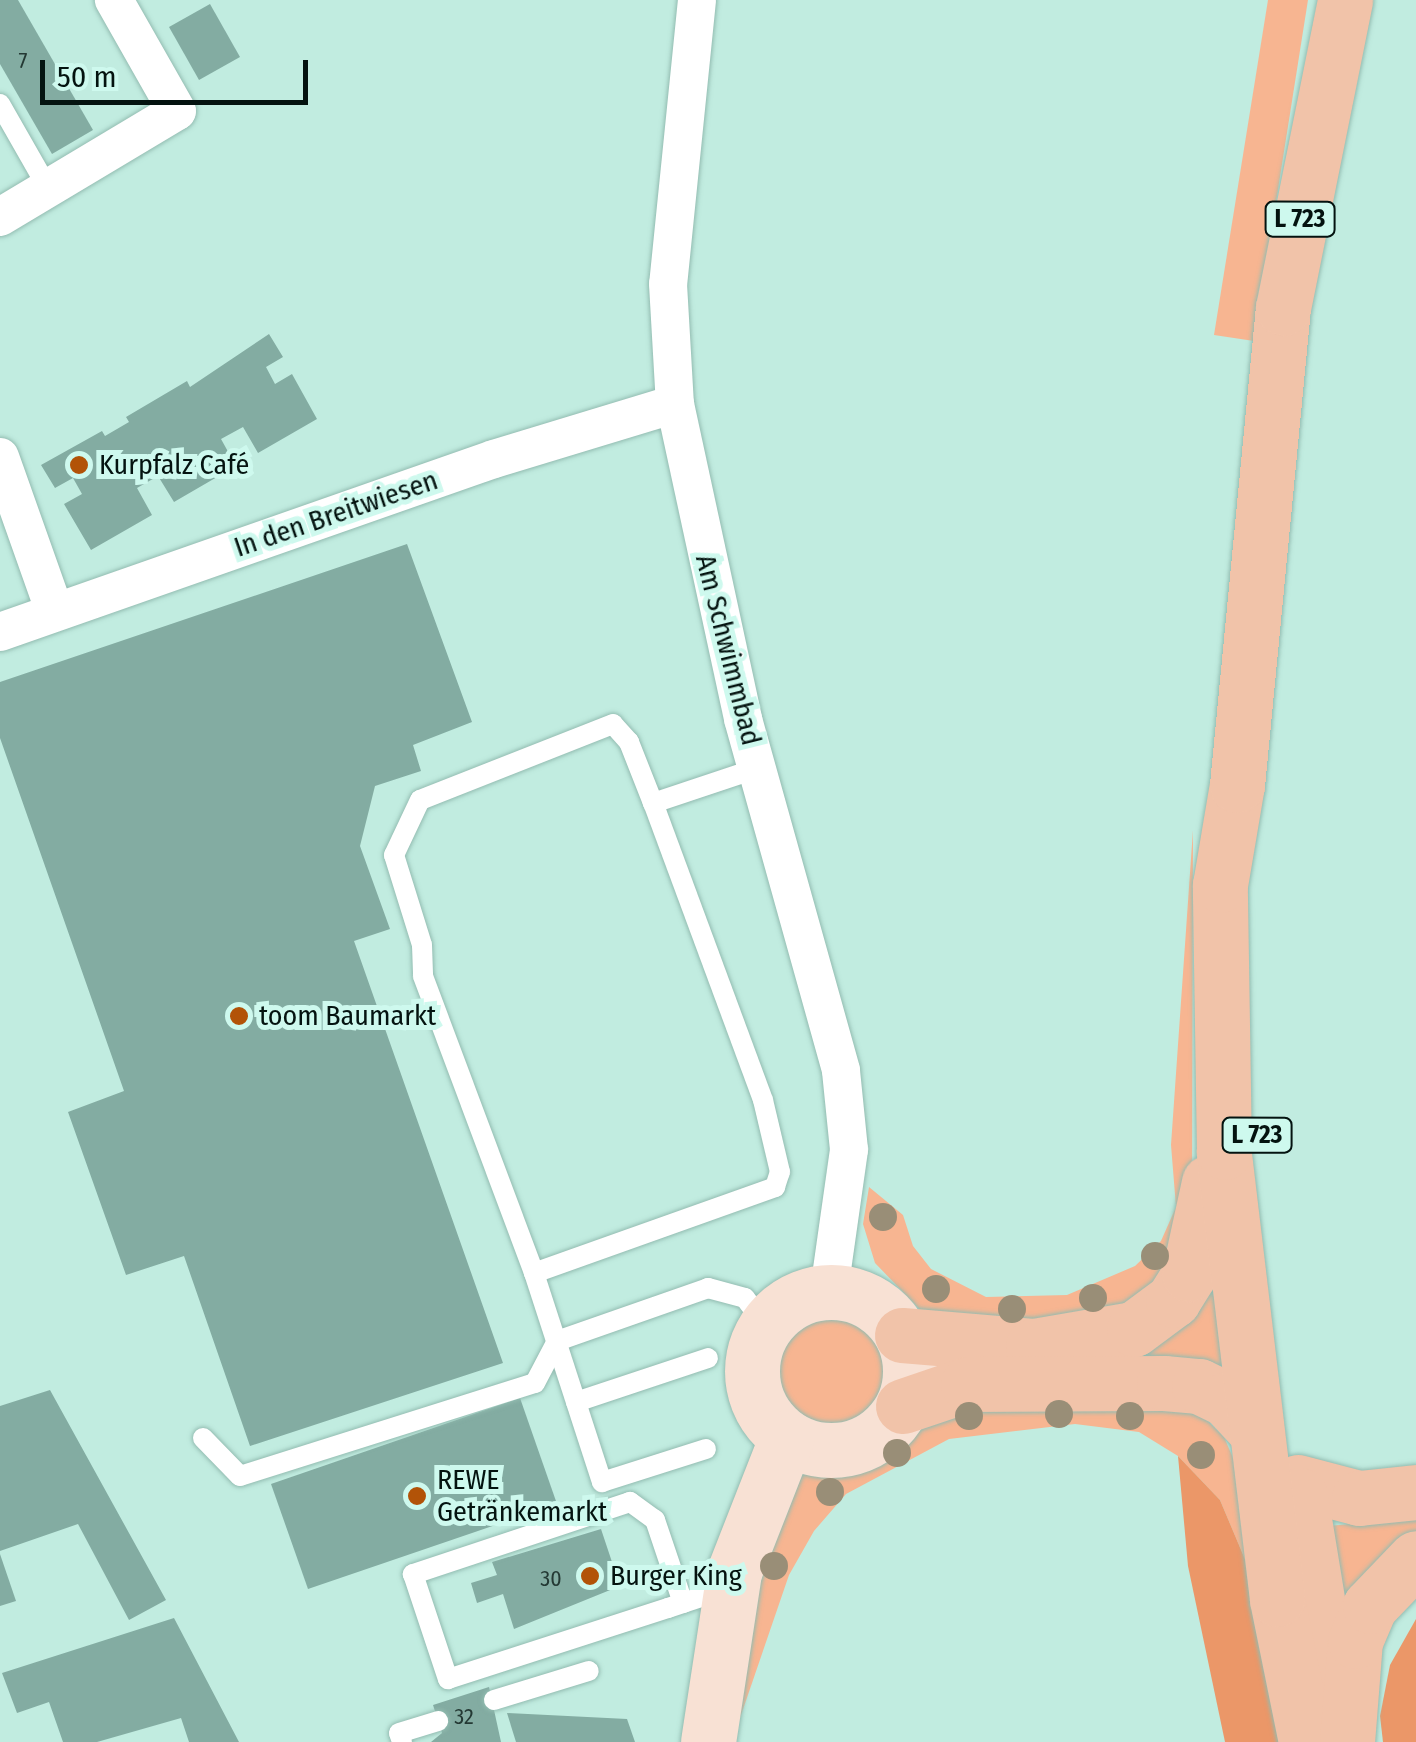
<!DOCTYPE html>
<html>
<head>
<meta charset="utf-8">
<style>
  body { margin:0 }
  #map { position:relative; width:1416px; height:1742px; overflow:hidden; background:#c1ece0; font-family:"Fira Sans Condensed",sans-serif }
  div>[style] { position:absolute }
  .green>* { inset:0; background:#f7b591 }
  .round { border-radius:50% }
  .forest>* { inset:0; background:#eb9768 }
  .building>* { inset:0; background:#83aca2 }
  .roads { filter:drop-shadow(0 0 2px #93bcb1) drop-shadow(0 0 2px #93bcb1) }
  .lane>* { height:20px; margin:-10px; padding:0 10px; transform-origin:10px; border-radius:10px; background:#fff }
  .street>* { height:38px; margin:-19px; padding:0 19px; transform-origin:19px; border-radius:19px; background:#fff }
  .secondary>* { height:55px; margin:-27.5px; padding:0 27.5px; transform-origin:27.5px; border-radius:27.5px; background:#f8e1d4 }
  .secondary>.ring { margin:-27.5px; padding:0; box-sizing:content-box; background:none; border:55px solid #f8e1d4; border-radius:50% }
  .primary>* { height:55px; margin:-27.5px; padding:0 27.5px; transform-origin:27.5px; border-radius:27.5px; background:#f1c3a9 }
  .trees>* { width:28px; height:28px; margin:-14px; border-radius:50%; background:#998e77 }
  .dots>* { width:28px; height:28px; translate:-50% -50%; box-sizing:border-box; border:5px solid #cef9ee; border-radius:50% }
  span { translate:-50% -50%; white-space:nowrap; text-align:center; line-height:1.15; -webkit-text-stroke:10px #cef9ee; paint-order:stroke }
  .number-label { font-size:22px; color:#243934 }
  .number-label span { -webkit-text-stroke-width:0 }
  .shield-label span { padding:2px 8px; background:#cef9ee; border:2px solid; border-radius:8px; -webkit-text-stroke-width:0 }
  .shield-label { font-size:25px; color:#041310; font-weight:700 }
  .poi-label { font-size:28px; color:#041310 }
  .left { translate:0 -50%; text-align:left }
  .street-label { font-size:28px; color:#041310 }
  .scale { position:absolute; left:40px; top:60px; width:268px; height:45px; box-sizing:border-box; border:5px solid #041310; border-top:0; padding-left:12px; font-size:30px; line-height:35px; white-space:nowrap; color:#041310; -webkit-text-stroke:8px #cef9ee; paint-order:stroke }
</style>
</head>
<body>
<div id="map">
  <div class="green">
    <i style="clip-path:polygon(1268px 0,1308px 0,1254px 341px,1214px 335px)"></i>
    <i style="clip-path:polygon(1193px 830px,1192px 1206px,1156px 1288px,1118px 1311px,1068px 1327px,931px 1321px,875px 1263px,863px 1224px,869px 1187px,903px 1215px,913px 1246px,931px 1269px,986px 1297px,1067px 1295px,1135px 1266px,1161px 1241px,1176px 1207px,1171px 1145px)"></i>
    <i style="clip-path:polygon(1209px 1266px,1229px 1371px,933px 1375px,935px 1347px,1080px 1353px)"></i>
    <i class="round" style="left:777px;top:1317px;width:108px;height:108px"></i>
    <i style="clip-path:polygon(1189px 1403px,1224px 1437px,1240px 1474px,1255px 1583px,1220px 1500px,1178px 1456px,1139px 1432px,1075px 1424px,949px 1439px,846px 1494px,814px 1531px,789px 1575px,739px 1721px,733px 1708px,757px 1567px,788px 1489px,819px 1458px,861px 1457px,930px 1406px)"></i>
    <i style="clip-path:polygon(1416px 1518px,1416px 1538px,1344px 1622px,1317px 1527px)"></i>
  </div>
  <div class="forest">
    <i style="clip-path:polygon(1178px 1456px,1220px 1500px,1255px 1583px,1286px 1742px,1225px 1742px,1188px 1566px)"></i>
    <i style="clip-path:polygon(1416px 1619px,1416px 1742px,1383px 1742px,1380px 1716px,1390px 1665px)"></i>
  </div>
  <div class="building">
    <i style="clip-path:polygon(0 0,18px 0,93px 130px,52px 154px,0 64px)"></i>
    <i style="clip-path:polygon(210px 4px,240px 57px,199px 80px,169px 27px)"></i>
    <i style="clip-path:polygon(269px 334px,283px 357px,266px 367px,275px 384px,292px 374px,317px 419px,258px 453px,243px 427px,221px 439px,236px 466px,174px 502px,158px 476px,137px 488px,152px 515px,91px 550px,64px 504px,82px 494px,73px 478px,55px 488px,41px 465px,102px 431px,105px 436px,129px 422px,126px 417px,187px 381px,190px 387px)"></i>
    <i style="clip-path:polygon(407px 544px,472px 722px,413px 745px,421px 771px,375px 786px,360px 846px,390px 929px,354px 941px,503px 1363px,250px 1446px,184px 1256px,126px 1275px,68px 1112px,124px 1091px,0 738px,0 682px)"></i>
    <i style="clip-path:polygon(50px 1390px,166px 1600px,129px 1620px,78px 1524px,0 1551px,0 1406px)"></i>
    <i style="clip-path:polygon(520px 1398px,557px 1504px,308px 1589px,271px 1484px)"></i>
    <i style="clip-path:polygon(601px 1529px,620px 1586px,514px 1629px,503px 1594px,477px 1603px,471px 1583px,497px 1575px,492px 1562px)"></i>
    <i style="clip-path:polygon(0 1554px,16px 1601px,0 1606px)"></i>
    <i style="clip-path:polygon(174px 1618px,239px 1742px,189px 1742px,181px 1718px,97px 1742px,63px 1742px,49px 1702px,17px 1713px,2px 1673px)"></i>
    <i style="clip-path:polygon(489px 1687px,501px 1742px,431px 1742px,442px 1733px,433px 1705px)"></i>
    <i style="clip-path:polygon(507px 1713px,627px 1719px,635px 1742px,516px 1742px)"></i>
  </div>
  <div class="roads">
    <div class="lane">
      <i style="left:0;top:104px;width:97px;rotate:60.3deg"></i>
      <i style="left:653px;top:803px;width:111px;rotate:-18.4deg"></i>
      <i style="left:534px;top:1273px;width:256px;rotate:-19.6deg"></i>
      <i style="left:775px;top:1187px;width:16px;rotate:-72deg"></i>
      <i style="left:780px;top:1172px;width:74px;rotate:-103.3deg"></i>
      <i style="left:763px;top:1100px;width:317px;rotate:-110.3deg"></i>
      <i style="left:653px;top:803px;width:66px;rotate:-111.5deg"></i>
      <i style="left:629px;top:742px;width:24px;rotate:-132deg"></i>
      <i style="left:613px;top:724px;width:207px;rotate:158.5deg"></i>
      <i style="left:420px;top:800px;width:61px;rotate:115.3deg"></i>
      <i style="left:394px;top:855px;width:94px;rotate:72.7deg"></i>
      <i style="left:422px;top:945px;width:31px;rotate:88deg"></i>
      <i style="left:423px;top:976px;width:317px;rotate:69.5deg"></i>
      <i style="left:534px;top:1273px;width:220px;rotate:72deg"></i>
      <i style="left:602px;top:1482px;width:109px;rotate:-17.6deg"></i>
      <i style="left:576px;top:1402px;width:139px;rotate:-18.4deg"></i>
      <i style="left:203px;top:1438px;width:53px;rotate:45.8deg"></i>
      <i style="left:240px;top:1476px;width:309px;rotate:-17.5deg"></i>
      <i style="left:535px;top:1383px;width:47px;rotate:-62.4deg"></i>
      <i style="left:557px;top:1341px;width:160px;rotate:-19.3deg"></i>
      <i style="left:708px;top:1288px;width:38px;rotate:15deg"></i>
      <i style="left:745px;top:1298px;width:34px;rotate:53deg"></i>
      <i style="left:683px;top:1603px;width:88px;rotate:-108.6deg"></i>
      <i style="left:655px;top:1520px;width:31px;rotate:-144deg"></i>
      <i style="left:630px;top:1502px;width:229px;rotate:161.6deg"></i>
      <i style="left:413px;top:1574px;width:111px;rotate:71.6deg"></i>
      <i style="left:448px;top:1679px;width:231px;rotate:-17.9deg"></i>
      <i style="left:668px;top:1608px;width:60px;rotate:-18.4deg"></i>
      <i style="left:494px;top:1700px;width:99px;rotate:-17deg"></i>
      <i style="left:402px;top:1742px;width:9px;rotate:-108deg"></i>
      <i style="left:399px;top:1733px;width:41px;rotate:-17.1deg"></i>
    </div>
    <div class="street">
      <i style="left:697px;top:0;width:285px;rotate:95.8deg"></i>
      <i style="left:668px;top:284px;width:120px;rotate:86.7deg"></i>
      <i style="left:675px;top:404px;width:322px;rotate:77.8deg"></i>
      <i style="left:743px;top:719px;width:365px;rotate:74.4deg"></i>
      <i style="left:841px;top:1071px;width:79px;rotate:84.2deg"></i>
      <i style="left:849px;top:1150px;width:142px;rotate:98.1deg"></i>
      <i style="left:0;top:217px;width:206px;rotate:-30.9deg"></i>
      <i style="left:177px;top:111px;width:128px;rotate:-119.6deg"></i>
      <i style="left:0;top:457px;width:164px;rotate:70.5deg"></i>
      <i style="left:0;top:632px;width:523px;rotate:-19.3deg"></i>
      <i style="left:494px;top:459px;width:189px;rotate:-16.9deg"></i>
    </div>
    <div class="secondary">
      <i class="ring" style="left:752px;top:1292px;width:103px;height:103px"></i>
      <i style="left:708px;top:1742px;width:172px;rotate:-81.3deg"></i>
      <i style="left:734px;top:1572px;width:145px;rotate:-68.6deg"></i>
    </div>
    <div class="primary">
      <i style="left:902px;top:1335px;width:131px;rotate:4.8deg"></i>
      <i style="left:1033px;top:1346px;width:102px;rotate:-9.6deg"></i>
      <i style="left:1134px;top:1329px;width:49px;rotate:-36.6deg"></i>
      <i style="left:1173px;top:1300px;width:31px;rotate:-58deg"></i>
      <i style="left:1189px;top:1274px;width:94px;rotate:-77.7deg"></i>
      <i style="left:903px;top:1406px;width:69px;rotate:-18.7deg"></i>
      <i style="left:968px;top:1384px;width:196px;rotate:-0.3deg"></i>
      <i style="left:1164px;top:1383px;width:35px;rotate:5deg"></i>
      <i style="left:1199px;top:1386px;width:30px;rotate:26deg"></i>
      <i style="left:1226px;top:1399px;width:42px;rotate:46.9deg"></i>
      <i style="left:1298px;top:1482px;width:63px;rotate:14.7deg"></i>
      <i style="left:1359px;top:1498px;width:57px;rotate:-6deg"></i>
      <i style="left:1300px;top:1495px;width:199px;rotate:80.7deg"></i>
      <i style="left:1306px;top:1742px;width:146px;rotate:-101.5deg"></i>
      <i style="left:1277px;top:1599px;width:450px;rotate:-96.8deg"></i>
      <i style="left:1224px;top:1152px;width:267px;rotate:-90.9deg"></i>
      <i style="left:1220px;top:885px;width:101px;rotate:-80.4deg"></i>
      <i style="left:1237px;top:785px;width:479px;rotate:-84.5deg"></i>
      <i style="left:1283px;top:308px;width:314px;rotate:-78.6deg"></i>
      <i style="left:1347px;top:1742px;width:101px;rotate:-85.5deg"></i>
      <i style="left:1355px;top:1641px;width:38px;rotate:-67deg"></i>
      <i style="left:1370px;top:1606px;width:66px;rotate:-46.2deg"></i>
    </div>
  </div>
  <div class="trees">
    <i style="left:883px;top:1217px"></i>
    <i style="left:1155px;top:1256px"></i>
    <i style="left:936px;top:1289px"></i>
    <i style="left:1093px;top:1298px"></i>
    <i style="left:1012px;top:1309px"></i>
    <i style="left:1059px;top:1414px"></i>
    <i style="left:969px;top:1416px"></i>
    <i style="left:1130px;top:1416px"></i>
    <i style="left:897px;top:1453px"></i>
    <i style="left:1201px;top:1455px"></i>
    <i style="left:830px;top:1492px"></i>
    <i style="left:774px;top:1566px"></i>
  </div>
  <div class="dots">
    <i style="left:79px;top:465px;background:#b25308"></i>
    <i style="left:239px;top:1016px;background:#b25308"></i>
    <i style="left:417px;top:1496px;background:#b25308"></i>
    <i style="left:590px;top:1576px;background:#b25308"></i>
  </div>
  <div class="number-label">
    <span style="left:23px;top:61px">7</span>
    <span style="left:551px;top:1579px">30</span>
    <span style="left:464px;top:1717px">32</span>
  </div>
  <div class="shield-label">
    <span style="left:1300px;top:219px">L 723</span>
    <span style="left:1257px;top:1135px">L 723</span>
  </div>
  <div class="poi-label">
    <span class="left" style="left:99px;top:465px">Kurpfalz Café</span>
    <span class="left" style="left:259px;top:1016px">toom Baumarkt</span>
    <span class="left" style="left:437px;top:1496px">REWE<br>Getränkemarkt</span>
    <span class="left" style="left:610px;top:1576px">Burger King</span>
  </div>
  <div class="street-label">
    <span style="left:336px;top:514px;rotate:-19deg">In den Breitwiesen</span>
    <span style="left:728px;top:650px;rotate:76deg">Am Schwimmbad</span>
  </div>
  <div class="scale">50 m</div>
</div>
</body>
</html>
